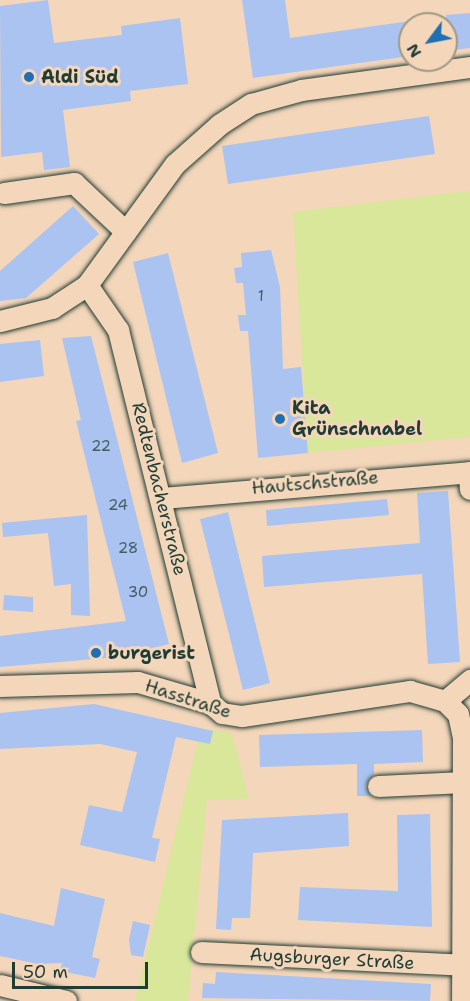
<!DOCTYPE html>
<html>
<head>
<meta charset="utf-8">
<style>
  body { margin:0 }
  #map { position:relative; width:470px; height:1001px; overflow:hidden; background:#f4d6ba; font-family:"Shantell Sans",sans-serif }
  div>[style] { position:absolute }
  .green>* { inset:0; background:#d8e79a }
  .building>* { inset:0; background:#abc3f1 }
  .roads { filter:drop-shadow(0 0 2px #1f3d34) drop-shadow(0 0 2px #1f3d34) }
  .minor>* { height:21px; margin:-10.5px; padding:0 10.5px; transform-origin:10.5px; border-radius:10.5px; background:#f4d6ba }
  .dots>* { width:16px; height:16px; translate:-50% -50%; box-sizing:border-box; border:3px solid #f4d6ba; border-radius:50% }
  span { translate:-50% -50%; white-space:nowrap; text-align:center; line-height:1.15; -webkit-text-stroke:6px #f4d6ba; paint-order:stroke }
  .number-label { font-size:15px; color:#425e63 }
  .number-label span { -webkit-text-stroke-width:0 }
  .poi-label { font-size:18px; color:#1f3d34; font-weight:700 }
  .left { translate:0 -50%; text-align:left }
  .street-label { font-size:18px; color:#1f3d34 }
  .north { position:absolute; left:398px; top:12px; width:60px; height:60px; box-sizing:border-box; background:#f4d6ba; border:2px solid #9f9984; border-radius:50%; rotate:238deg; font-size:16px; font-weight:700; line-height:24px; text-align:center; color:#1f3d34 }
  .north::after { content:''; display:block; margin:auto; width:21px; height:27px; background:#1f6fb2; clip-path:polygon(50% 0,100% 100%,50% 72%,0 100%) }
  .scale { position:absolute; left:12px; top:962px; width:136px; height:27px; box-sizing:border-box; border:3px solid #1f3d34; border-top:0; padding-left:8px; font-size:18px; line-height:21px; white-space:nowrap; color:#1f3d34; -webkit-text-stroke:4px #f4d6ba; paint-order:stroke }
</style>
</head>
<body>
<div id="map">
  <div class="green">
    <i style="clip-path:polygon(470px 191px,470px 437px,308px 453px,293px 212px)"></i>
    <i style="clip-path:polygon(201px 728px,232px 733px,249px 799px,207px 800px,188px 1001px,135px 1001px)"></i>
  </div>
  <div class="building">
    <i style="clip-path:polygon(48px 0,54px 43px,122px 35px,121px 26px,180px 18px,188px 84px,130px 91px,131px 101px,63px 110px,70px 167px,44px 170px,42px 152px,1px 157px,0 6px)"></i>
    <i style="clip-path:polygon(242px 0,285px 0,290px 38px,410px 21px,410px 56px,253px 78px)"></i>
    <i style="clip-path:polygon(470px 13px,470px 48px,446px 51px,446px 15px)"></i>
    <i style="clip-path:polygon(429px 116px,435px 154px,228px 184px,222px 146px)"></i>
    <i style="clip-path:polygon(73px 206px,99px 234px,26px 298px,0 301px,0 271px)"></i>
    <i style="clip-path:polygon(271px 250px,280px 287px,283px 369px,301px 367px,308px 453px,258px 458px,248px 331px,240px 331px,238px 315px,246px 315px,243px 283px,236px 283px,234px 268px,242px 267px,241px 253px)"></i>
    <i style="clip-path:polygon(168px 253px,218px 453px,182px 463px,133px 262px)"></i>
    <i style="clip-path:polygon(91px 336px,169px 644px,118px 657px,0 667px,0 636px,126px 621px,76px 421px,81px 420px,62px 338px)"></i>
    <i style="clip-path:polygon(40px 340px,44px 376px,0 382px,0 344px)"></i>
    <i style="clip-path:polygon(448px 491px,460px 662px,428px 664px,422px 574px,264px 587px,262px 556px,420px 543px,417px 493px)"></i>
    <i style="clip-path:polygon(387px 499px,389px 515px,267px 526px,266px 510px)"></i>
    <i style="clip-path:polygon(228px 512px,270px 683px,243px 690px,200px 519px)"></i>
    <i style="clip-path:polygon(87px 515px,90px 616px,71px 615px,71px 584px,54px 586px,48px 533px,3px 537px,2px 523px)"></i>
    <i style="clip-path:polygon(4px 595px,33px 597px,33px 612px,3px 610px)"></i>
    <i style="clip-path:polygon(94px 704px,213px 731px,210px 744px,176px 737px,152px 838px,160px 839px,155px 862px,80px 845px,89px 805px,122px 812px,137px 752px,100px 744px,0 749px,0 713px)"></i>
    <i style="clip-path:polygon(422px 730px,423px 762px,374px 764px,374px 774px,365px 786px,371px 796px,357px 796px,357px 764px,260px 767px,259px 735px)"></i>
    <i style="clip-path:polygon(348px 813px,349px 846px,253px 853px,250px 918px,232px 918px,231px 930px,216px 929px,222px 820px)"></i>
    <i style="clip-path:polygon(430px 814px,432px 927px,298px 920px,300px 887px,398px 891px,397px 815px)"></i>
    <i style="clip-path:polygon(61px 888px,105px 899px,92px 957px,100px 959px,95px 978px,60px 971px,62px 963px,38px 964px,0 956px,0 913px,54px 926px)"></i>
    <i style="clip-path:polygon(133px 921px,150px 925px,143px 957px,131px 955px,129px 940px)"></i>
    <i style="clip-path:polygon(216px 972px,431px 984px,430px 1001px,202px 998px,203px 983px,215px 984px)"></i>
  </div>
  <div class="roads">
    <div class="minor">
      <i style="left:4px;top:193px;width:71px;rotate:-8.1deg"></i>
      <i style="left:74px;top:183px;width:71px;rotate:43.3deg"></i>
      <i style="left:87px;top:285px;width:55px;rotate:55.4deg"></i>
      <i style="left:118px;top:330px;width:384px;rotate:76.1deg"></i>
      <i style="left:0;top:321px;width:54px;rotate:-14deg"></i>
      <i style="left:52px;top:308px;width:42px;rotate:-33.3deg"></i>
      <i style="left:87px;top:285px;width:150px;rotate:-54deg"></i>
      <i style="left:175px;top:164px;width:60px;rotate:-41.6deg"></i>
      <i style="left:220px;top:124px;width:37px;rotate:-33deg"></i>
      <i style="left:251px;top:104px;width:52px;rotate:-15.6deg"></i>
      <i style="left:301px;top:90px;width:171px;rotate:-7.8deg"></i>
      <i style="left:162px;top:498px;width:308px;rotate:-4.8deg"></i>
      <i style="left:469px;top:472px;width:17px;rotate:87deg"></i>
      <i style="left:0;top:686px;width:138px;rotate:-1.7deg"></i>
      <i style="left:138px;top:682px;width:75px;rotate:16.3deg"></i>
      <i style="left:210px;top:703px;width:16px;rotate:40deg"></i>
      <i style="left:222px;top:713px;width:20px;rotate:9deg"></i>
      <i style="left:242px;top:716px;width:170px;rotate:-8.5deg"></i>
      <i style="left:410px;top:691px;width:36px;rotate:16deg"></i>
      <i style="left:445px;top:701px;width:18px;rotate:45deg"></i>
      <i style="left:458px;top:714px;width:25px;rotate:78deg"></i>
      <i style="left:463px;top:738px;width:263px;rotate:90.2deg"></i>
      <i style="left:445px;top:701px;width:33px;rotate:-40deg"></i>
      <i style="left:378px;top:786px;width:86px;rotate:-2.7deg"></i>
      <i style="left:201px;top:952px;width:262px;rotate:2.8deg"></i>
      <i style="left:0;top:985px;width:68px;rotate:13.6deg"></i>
    </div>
  </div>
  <div class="dots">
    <i style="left:29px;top:77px;background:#1f6fb2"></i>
    <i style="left:280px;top:419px;background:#1f6fb2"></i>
    <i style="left:96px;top:653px;background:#1f6fb2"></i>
  </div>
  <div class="number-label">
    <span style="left:261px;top:297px">1</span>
    <span style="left:101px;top:447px">22</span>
    <span style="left:118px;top:506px">24</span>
    <span style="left:128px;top:549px">28</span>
    <span style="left:138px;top:593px">30</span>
  </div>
  <div class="poi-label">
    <span class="left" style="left:41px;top:77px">Aldi Süd</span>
    <span class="left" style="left:292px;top:419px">Kita<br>Grünschnabel</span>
    <span class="left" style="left:108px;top:653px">burgerist</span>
  </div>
  <div class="street-label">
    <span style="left:315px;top:483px;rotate:-5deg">Hautschstraße</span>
    <span style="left:159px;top:489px;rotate:76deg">Redtenbacherstraße</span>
    <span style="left:188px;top:699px;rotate:18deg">Hasstraße</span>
    <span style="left:332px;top:959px;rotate:3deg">Augsburger Straße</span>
  </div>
  <div class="north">N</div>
  <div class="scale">50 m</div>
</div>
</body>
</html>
